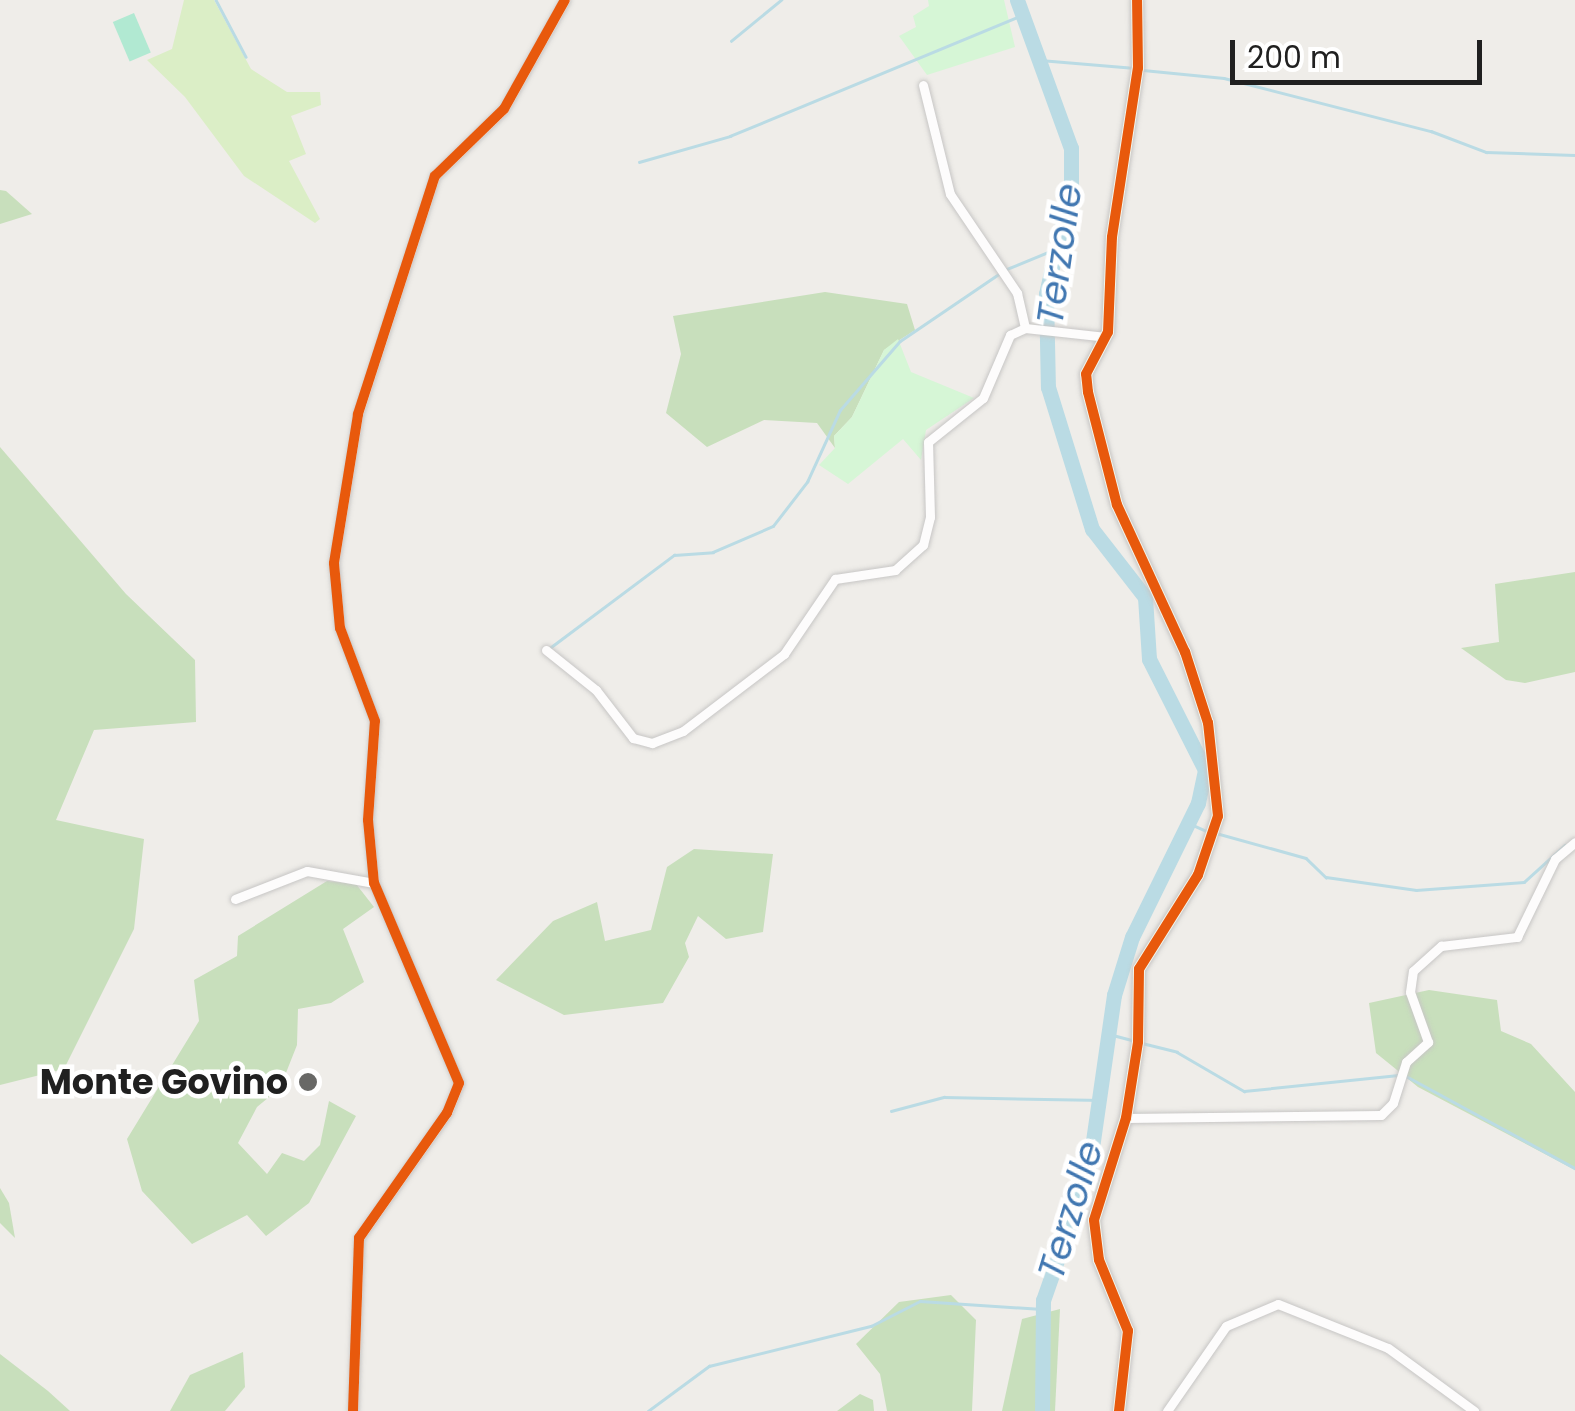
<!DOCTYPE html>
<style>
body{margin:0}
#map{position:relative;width:1575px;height:1411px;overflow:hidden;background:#efede9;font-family:Poppins,sans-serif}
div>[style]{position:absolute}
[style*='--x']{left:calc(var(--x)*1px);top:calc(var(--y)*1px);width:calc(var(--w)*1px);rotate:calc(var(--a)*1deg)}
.grass>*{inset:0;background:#dbeec6}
.forest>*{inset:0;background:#c8dfbc}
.park>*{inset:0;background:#d6f6d6}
.pitch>*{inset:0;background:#b1e9d2;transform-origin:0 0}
.stream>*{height:2.5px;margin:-1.25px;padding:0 1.25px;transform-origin:1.25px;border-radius:1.25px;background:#badbe4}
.river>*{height:15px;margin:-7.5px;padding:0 7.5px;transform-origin:7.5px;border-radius:7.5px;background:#badbe4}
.roads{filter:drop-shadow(0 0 2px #c7c6c5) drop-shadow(0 0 2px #c7c6c5)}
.street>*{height:9px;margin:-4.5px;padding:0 4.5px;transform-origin:4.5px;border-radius:4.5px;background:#fdfcfc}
.secondary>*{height:12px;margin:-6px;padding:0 6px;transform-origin:6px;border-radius:6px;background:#f4f5eb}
.cycleway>*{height:10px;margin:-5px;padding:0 5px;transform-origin:5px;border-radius:5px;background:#e8590c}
.dots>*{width:28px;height:28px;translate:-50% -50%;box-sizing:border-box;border:5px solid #fff;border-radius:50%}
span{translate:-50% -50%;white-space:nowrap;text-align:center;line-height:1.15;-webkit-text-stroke:9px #fff;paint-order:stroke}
.poi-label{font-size:35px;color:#202020;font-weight:700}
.right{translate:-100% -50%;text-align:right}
.water-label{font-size:38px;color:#4177b1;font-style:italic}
.scale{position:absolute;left:1230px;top:40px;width:252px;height:45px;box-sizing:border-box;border:5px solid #202020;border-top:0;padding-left:12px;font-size:30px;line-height:35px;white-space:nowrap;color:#202020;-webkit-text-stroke:8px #fff;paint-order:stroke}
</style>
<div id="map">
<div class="grass">
<i style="clip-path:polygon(184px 0,214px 0,251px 69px,287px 92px,320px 92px,321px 105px,291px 116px,306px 154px,289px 161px,320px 219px,315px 223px,244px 176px,185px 97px,147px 60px,172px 49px)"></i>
</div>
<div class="forest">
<i style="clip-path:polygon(0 190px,6px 191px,32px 214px,0 224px)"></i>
<i style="clip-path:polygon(825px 292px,907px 304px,915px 330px,884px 350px,852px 417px,834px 436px,835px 448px,817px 423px,764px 420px,707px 447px,666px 413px,681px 354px,673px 316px)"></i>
<i style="clip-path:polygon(0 447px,126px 594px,195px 660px,196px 722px,94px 730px,56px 820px,144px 839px,134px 929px,64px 1069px,0 1085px)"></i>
<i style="clip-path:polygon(1575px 572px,1575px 672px,1525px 683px,1506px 680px,1461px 648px,1499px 642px,1495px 584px)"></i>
<i style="clip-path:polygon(694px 849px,773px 854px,763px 932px,726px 939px,698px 916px,685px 943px,689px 957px,663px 1003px,564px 1015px,496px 980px,553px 921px,597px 902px,605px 941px,651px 930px,667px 867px)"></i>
<i style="clip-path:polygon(327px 881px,356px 884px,374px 907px,343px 929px,364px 982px,331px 1003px,298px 1009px,297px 1045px,280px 1088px,257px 1107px,238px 1143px,267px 1174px,282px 1153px,304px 1161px,320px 1145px,329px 1101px,356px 1116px,309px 1203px,266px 1236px,247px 1215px,192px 1244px,142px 1191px,127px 1139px,199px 1021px,194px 980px,237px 956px,238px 936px)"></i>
<i style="clip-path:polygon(1429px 990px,1497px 1000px,1501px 1031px,1531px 1044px,1575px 1092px,1575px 1170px,1418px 1087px,1376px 1053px,1369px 1003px)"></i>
<i style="clip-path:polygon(0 1188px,9px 1203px,15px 1238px,0 1223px)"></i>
<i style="clip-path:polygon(951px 1295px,976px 1320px,972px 1411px,887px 1411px,880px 1374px,856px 1344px,899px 1302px)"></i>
<i style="clip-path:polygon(1060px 1309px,1055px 1411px,1002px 1411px,1022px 1319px)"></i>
<i style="clip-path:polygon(243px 1352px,245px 1387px,225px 1411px,170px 1411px,190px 1375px)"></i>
<i style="clip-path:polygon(0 1354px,48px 1391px,70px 1411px,0 1411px)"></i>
<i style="clip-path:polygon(860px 1394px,873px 1400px,874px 1411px,837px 1411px)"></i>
</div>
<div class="park">
<i style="clip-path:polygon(928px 0,1004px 0,1015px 47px,927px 75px,899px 36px,916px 27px,913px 16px,929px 6px)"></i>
<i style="clip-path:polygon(898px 339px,911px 372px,974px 398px,926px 430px,921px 460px,903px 439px,848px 484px,819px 465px,835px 448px,834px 436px,852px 417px,884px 350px)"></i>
</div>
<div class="pitch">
<i style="left:134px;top:13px;width:43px;height:23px;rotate:67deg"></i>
</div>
<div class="stream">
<i style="--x:216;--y:0;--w:64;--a:62.2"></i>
<i style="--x:731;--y:41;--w:65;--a:-39.4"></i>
<i style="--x:1040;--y:60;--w:95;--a:4.8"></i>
<i style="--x:1143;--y:70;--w:81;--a:5.6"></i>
<i style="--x:1224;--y:78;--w:214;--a:14.4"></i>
<i style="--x:1431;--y:131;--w:59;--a:20.9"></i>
<i style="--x:1486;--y:152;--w:89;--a:1.9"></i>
<i style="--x:639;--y:162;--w:95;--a:-15.9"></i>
<i style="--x:730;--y:136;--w:316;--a:-22.5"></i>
<i style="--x:1007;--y:269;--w:50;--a:-22.4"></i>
<i style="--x:551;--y:647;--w:154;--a:-36.8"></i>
<i style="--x:674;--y:555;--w:39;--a:-4"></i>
<i style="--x:713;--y:552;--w:65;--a:-23.4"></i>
<i style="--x:773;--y:526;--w:56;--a:-52.3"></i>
<i style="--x:807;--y:482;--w:79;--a:-65.4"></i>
<i style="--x:840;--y:410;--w:91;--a:-49"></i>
<i style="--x:900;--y:341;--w:121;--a:-34.2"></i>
<i style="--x:1186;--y:822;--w:24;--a:24"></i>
<i style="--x:1216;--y:833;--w:93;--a:15.5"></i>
<i style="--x:1306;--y:858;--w:28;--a:44"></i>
<i style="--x:1326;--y:877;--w:91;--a:8.2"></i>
<i style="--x:1416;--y:890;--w:108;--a:-4.2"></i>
<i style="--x:1524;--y:882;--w:55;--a:-42.1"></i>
<i style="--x:1109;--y:1034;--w:23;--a:15"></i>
<i style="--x:1142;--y:1043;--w:36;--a:14"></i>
<i style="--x:1177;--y:1052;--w:78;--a:30.2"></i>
<i style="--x:1244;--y:1091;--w:155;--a:-5.9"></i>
<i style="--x:1406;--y:1076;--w:192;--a:28.6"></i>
<i style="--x:891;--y:1111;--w:55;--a:-14.8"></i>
<i style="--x:944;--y:1097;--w:158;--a:1.1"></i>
<i style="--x:648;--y:1411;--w:76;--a:-36.4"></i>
<i style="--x:709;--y:1366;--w:167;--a:-13.9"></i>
<i style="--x:871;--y:1326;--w:55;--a:-27"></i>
<i style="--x:920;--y:1301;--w:122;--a:3.8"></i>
</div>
<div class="river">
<i style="--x:1017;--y:0;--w:158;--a:70"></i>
<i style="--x:1071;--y:148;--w:36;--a:90"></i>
<i style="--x:1071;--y:184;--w:113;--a:102.8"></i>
<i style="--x:1046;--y:294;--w:93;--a:88.8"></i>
<i style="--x:1048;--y:387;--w:149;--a:72.8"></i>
<i style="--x:1092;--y:529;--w:86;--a:52.1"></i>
<i style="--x:1145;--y:597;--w:62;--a:86.3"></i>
<i style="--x:1149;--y:659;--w:124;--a:63.2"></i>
<i style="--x:1205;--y:770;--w:34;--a:102"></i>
<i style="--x:1198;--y:803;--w:149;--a:116.2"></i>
<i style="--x:1132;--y:937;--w:61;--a:107.2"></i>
<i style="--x:1114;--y:995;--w:176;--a:98.2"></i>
<i style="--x:1089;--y:1169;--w:139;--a:109.3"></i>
<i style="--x:1043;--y:1300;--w:111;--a:90.5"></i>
</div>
<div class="roads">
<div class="street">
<i style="--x:923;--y:85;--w:112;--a:76.1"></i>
<i style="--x:950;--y:194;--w:120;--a:55.9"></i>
<i style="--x:1017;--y:293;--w:36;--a:77"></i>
<i style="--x:546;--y:650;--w:64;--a:38.7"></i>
<i style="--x:596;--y:690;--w:61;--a:52.4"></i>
<i style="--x:633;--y:738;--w:20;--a:15"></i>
<i style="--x:652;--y:743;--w:33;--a:-21"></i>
<i style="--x:683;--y:731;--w:127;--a:-37.3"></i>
<i style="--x:784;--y:654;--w:91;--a:-55.8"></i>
<i style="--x:835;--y:579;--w:61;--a:-8.5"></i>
<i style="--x:895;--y:570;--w:38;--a:-42"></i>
<i style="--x:923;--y:545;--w:29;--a:-76"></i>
<i style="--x:930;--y:517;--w:75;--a:-91.5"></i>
<i style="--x:928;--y:442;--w:70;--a:-38.7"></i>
<i style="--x:983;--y:398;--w:69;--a:-66.8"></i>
<i style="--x:1010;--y:335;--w:17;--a:-25"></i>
<i style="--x:1025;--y:328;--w:81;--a:6.3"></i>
<i style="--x:235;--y:899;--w:77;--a:-21.3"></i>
<i style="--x:307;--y:871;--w:68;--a:10.2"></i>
<i style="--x:1126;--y:1118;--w:255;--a:-0.7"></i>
<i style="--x:1381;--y:1115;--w:17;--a:-45"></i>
<i style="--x:1393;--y:1103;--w:43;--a:-72.4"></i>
<i style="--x:1406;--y:1062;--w:30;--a:-42"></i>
<i style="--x:1428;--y:1042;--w:53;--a:-109.8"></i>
<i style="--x:1410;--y:992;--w:21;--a:-82"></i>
<i style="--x:1413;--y:971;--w:38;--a:-42"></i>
<i style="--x:1441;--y:946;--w:77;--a:-6.8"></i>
<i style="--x:1517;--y:937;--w:87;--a:-64"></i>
<i style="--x:1555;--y:859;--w:26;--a:-40"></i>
<i style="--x:353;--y:1411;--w:173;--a:-88"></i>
<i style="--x:359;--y:1238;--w:153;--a:-54.9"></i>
<i style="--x:447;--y:1113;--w:32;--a:-68"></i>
<i style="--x:459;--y:1083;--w:217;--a:-113"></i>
<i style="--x:374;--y:883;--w:63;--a:-95.4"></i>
<i style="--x:368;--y:820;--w:99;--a:-86"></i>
<i style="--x:375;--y:721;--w:99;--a:-110.6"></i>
<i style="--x:340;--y:628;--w:65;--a:-95.3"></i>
<i style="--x:334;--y:563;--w:151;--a:-80.8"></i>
<i style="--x:358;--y:414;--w:250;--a:-72.1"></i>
<i style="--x:435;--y:176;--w:96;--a:-44.2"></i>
<i style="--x:504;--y:109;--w:125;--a:-60.8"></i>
<i style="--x:1167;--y:1411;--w:103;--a:-55.2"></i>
<i style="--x:1226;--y:1326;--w:56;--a:-22.9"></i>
<i style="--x:1278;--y:1304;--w:118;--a:21.8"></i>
<i style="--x:1388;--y:1348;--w:107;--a:36.2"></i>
</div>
<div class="secondary">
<i style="--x:1119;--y:1411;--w:81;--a:-83.6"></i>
<i style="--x:1128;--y:1331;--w:77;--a:-112.2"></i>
<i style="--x:1099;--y:1260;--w:40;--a:-97.1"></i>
<i style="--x:1094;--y:1220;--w:107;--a:-72.6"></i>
<i style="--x:1126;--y:1118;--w:77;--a:-81"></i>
<i style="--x:1138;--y:1042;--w:73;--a:-89.2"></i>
<i style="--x:1139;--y:969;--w:111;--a:-57.9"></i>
<i style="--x:1198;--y:875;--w:62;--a:-71.3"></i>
<i style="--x:1218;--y:816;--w:94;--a:-96.1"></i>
<i style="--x:1208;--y:723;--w:75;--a:-107.9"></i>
<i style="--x:1185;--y:652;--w:162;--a:-114.8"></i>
<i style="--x:1117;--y:505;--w:117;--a:-104.4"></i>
<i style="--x:1088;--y:392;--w:18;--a:-96"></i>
<i style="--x:1086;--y:374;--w:47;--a:-62.4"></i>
<i style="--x:1108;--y:332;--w:95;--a:-87.6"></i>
<i style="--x:1112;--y:237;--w:171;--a:-81.3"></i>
<i style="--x:1138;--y:68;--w:68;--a:-90.8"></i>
</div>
</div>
<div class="cycleway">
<i style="--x:353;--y:1411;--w:173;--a:-88"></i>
<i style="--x:359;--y:1238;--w:153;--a:-54.9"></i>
<i style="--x:447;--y:1113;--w:32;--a:-68"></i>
<i style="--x:459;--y:1083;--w:217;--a:-113"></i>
<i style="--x:374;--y:883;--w:63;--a:-95.4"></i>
<i style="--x:368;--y:820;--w:99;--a:-86"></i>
<i style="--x:375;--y:721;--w:99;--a:-110.6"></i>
<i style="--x:340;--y:628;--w:65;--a:-95.3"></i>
<i style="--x:334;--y:563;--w:151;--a:-80.8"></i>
<i style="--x:358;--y:414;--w:250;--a:-72.1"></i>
<i style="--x:435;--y:176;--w:96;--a:-44.2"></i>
<i style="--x:504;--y:109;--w:125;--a:-60.8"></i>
<i style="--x:1119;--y:1411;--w:81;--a:-83.6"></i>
<i style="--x:1128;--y:1331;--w:77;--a:-112.2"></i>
<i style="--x:1099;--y:1260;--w:40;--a:-97.1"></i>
<i style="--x:1094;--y:1220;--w:107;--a:-72.6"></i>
<i style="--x:1126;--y:1118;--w:77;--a:-81"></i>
<i style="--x:1138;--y:1042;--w:73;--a:-89.2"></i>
<i style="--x:1139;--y:969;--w:111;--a:-57.9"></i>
<i style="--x:1198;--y:875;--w:62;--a:-71.3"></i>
<i style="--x:1218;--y:816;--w:94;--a:-96.1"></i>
<i style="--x:1208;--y:723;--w:75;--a:-107.9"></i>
<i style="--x:1185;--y:652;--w:162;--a:-114.8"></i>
<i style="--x:1117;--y:505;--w:117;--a:-104.4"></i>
<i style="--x:1088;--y:392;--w:18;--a:-96"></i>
<i style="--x:1086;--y:374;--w:47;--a:-62.4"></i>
<i style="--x:1108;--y:332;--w:95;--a:-87.6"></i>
<i style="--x:1112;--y:237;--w:171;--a:-81.3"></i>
<i style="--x:1138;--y:68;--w:68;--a:-90.8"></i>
</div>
<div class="dots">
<i style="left:308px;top:1082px;background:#686866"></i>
</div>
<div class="poi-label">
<span class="right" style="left:288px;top:1082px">Monte Govino</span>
</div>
<div class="water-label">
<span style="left:1059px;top:254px;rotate:-82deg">Terzolle</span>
<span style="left:1070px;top:1210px;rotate:-73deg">Terzolle</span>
</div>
<div class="scale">200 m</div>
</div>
